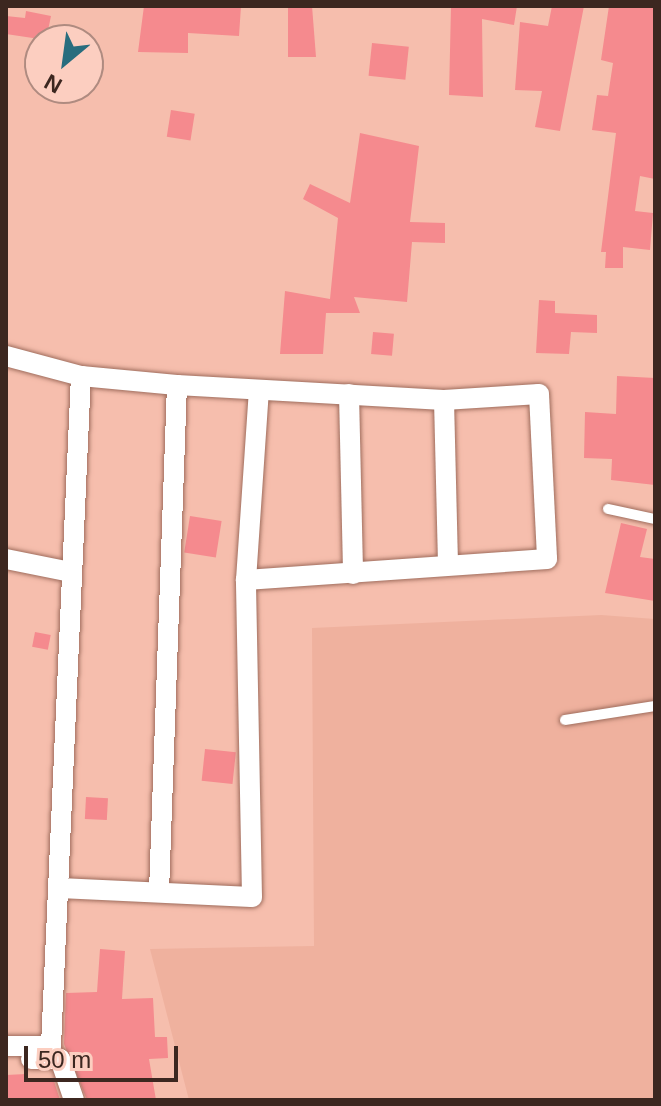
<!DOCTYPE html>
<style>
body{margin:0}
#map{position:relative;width:661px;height:1106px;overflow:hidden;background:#f6bead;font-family:Arial,sans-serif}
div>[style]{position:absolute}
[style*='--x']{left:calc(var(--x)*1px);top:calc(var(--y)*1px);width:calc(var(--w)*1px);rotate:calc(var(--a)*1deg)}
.built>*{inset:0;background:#efb19e}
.building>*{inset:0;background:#f58a8e;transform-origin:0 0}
.roads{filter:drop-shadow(0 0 2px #9f6d5d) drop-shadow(0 0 2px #9f6d5d)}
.lane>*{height:10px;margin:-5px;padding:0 5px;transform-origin:5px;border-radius:5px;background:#fff}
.street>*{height:20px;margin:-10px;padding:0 10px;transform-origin:10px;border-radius:10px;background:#fff}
span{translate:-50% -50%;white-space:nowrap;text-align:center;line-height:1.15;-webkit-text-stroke:8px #fccec0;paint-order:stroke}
.frame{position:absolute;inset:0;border:8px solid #3c2720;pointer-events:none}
.north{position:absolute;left:24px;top:24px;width:80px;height:80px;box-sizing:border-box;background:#fccec0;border:2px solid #af8b80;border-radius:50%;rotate:209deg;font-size:22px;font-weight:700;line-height:32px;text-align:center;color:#3c2720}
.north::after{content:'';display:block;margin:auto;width:28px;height:36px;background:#296d7e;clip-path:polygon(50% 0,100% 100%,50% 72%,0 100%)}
.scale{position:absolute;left:24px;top:1046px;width:154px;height:36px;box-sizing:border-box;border:4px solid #3c2720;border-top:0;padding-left:10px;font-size:24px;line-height:28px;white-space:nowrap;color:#3c2720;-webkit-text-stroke:6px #fccec0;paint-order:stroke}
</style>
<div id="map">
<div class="built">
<i style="clip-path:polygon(601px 615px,655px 619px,655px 1100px,189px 1100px,150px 949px,314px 946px,312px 628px)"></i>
</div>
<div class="building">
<i style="clip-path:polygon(144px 6px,241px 6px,239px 36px,188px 33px,188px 53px,138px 52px)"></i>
<i style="clip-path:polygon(288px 6px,312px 6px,316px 57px,288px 57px)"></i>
<i style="clip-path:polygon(451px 6px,517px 6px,514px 25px,482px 19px,483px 97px,449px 95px)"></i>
<i style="clip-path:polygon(552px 6px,584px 6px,560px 131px,535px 127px,542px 91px,515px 90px,520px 22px,548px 26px)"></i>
<i style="clip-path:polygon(609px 6px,655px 6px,655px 179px,640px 176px,635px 211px,653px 213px,650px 250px,623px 247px,623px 268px,605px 268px,606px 252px,601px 252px,616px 133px,592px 130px,597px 95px,608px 96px,613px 63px,601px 60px)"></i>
<i style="clip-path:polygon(26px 11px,51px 16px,46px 40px,6px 34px,6px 16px,25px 18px)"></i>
<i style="left:372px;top:43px;width:37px;height:33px;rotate:6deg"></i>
<i style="left:171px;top:110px;width:24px;height:27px;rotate:9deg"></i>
<i style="clip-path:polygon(360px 133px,419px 146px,410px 222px,445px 223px,445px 243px,412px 242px,407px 302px,354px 297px,360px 313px,326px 313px,323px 354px,280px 354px,285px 291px,330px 299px,338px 218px,303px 199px,310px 184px,350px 203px)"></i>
<i style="clip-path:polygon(539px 300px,555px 301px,555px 313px,597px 315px,597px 333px,571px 332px,569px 354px,536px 353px)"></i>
<i style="left:373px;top:332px;width:21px;height:22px;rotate:5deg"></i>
<i style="clip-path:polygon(617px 376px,655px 378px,655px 485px,611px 480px,612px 459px,584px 458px,585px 412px,616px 414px)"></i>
<i style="left:190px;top:516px;width:32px;height:37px;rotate:9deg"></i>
<i style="clip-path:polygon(621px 523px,647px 529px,640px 557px,655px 559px,655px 601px,605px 593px)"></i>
<i style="left:35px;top:632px;width:16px;height:15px;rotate:11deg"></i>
<i style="left:205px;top:749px;width:31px;height:32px;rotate:6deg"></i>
<i style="left:86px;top:797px;width:22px;height:22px;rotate:3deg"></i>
<i style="clip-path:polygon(100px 949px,125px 951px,122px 999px,153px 998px,155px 1037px,167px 1037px,168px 1058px,149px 1059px,156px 1100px,87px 1100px,64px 1044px,66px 993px,97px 992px)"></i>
<i style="clip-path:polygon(26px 1074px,26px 1080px,53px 1078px,60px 1100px,6px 1100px,6px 1075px)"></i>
</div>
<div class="roads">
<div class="lane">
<i style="--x:608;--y:509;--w:48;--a:12"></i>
<i style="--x:565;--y:720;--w:91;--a:-8.8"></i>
</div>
<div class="street">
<i style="--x:6;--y:356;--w:78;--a:14.9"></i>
<i style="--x:81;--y:376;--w:96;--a:5.4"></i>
<i style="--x:177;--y:385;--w:267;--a:3.2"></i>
<i style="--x:444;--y:400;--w:95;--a:-3.6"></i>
<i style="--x:539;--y:394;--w:165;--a:87.2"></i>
<i style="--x:547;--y:559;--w:302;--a:176"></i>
<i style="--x:349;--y:394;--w:180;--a:88.7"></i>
<i style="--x:444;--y:400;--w:163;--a:88.6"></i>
<i style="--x:6;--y:559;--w:66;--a:11.3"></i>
<i style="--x:59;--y:888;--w:193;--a:2.7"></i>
<i style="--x:252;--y:897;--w:317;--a:-91.1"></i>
<i style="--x:246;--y:580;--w:189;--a:-86.1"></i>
<i style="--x:159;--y:892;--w:507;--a:-87.97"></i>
<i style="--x:6;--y:1046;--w:45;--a:0"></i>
<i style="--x:51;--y:1046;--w:671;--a:-87.44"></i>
<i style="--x:31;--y:1059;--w:29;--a:0"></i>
<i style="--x:60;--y:1059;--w:43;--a:71.1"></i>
</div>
</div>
<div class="frame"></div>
<div class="north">N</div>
<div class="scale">50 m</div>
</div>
